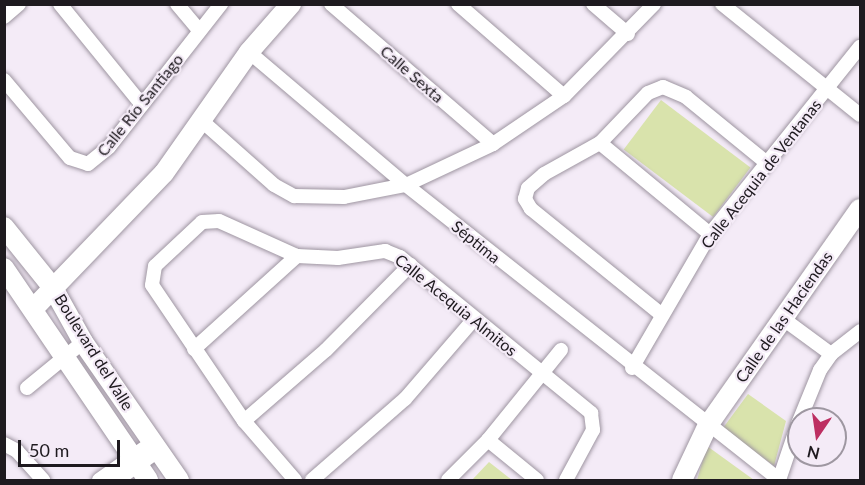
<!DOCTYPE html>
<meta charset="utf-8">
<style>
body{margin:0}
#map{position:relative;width:865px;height:485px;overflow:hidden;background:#f4ebf7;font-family:Lato,sans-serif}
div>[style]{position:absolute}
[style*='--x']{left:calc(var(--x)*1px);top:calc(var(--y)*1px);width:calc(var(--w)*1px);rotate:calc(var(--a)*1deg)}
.green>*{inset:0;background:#d9e3ac;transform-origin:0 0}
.roads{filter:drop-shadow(0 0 2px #9e95a1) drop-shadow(0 0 2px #9e95a1)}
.street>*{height:14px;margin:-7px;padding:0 7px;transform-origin:7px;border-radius:7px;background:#fff}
.secondary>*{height:20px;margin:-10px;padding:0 10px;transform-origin:10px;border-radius:10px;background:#fff}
span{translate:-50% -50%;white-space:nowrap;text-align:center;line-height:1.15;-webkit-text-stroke:4.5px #f4ebf7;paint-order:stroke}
.street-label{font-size:16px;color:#1e1a1f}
.frame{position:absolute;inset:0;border:6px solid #1e1a1f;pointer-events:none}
.north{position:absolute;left:787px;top:407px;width:60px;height:60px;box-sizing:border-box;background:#f4ebf7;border:2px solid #9e97a1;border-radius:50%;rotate:193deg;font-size:16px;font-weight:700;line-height:24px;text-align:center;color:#1e1a1f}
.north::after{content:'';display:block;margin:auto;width:21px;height:27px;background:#bd2f62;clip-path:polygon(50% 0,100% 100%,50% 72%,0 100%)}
.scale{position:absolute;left:18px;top:440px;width:102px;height:27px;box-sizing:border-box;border:3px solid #1e1a1f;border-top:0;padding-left:8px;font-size:18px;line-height:21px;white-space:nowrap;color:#1e1a1f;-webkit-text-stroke:4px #f4ebf7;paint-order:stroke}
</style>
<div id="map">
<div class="green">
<i style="left:661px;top:100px;width:112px;height:62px;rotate:37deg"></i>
<i style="clip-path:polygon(748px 394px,786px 421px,774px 466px,723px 428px)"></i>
<i style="clip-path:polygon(707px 446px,754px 480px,697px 480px)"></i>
<i style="clip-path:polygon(489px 462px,512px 480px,472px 480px)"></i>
</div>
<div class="roads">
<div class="street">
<i style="--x:60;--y:4;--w:130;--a:50.9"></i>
<i style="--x:177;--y:4;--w:35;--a:50"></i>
<i style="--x:331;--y:4;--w:214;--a:40.8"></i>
<i style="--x:458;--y:4;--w:140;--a:41"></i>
<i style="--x:593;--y:4;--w:46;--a:40.6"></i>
<i style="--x:722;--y:4;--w:177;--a:38.8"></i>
<i style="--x:4;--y:17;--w:20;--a:-41"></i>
<i style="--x:249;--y:52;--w:206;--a:40.3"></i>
<i style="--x:406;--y:185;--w:476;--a:38.3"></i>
<i style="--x:4;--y:80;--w:102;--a:49.8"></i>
<i style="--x:70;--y:158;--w:19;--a:18"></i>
<i style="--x:88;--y:164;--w:27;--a:-39"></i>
<i style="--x:109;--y:147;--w:182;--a:-51.9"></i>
<i style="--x:202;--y:121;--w:96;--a:41.6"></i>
<i style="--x:274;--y:185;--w:23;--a:29"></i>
<i style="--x:294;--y:196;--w:50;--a:1.1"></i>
<i style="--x:344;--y:197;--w:63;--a:-11"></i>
<i style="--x:406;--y:185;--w:96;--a:-25.2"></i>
<i style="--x:493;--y:144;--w:86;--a:-34.1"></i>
<i style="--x:564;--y:96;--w:129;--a:-45.6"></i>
<i style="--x:600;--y:143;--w:143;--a:39.6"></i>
<i style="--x:662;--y:315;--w:169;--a:-141"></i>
<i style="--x:531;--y:209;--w:12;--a:-121"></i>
<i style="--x:525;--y:199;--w:11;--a:-75"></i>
<i style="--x:528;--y:188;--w:21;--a:-41"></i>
<i style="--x:544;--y:174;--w:64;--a:-29"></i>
<i style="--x:600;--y:143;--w:69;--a:-46.2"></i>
<i style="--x:648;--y:93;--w:16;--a:-22"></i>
<i style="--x:663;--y:87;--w:25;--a:23"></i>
<i style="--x:686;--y:97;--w:104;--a:39.2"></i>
<i style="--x:782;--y:318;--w:61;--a:36.3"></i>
<i style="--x:194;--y:349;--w:139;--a:-42.1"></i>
<i style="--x:632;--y:368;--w:155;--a:-59.8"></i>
<i style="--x:710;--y:234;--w:240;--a:-51.3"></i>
<i style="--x:27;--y:388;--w:72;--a:-39.4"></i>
<i style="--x:800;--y:419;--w:53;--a:-67.8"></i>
<i style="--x:820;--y:370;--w:19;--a:-55"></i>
<i style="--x:831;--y:354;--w:37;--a:-38"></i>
<i style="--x:244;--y:421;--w:108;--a:-40.9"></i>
<i style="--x:326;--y:350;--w:120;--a:-45.3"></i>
<i style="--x:488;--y:440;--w:63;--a:39.2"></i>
<i style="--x:4;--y:444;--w:15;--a:28"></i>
<i style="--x:17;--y:451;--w:39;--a:48"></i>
<i style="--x:99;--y:480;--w:66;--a:-35.1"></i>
<i style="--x:117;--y:480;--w:50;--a:-35.3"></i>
<i style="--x:295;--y:480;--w:78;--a:-130.8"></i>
<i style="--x:244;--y:421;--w:164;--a:-124.1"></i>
<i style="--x:152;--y:285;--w:19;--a:-81"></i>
<i style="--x:155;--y:266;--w:64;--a:-43.1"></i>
<i style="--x:202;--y:222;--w:17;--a:-3"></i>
<i style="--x:219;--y:221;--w:85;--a:24.2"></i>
<i style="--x:297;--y:256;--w:41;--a:2.8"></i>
<i style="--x:338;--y:258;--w:48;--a:-8.5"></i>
<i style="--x:385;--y:251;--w:16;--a:22"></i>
<i style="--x:400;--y:257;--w:247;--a:39.2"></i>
<i style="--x:591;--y:413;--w:17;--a:83"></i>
<i style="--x:593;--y:430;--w:57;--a:118.4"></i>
<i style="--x:312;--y:480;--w:123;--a:-41.1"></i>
<i style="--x:405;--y:399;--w:106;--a:-49.2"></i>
<i style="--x:448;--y:480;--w:57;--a:-45"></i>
<i style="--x:488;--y:440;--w:116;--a:-51"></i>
<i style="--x:779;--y:480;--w:62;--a:-71.3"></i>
</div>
<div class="secondary">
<i style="--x:4;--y:227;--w:78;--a:51.2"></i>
<i style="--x:53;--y:288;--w:62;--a:60.9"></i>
<i style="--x:83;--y:342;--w:168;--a:55.2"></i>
<i style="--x:4;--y:268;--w:256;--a:55.8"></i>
<i style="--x:34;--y:308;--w:187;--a:-46.1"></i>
<i style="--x:164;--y:173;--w:148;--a:-54.9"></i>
<i style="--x:249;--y:52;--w:64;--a:-48.8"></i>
<i style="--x:682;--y:480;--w:61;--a:-64.7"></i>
<i style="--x:708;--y:425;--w:264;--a:-54.9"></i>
</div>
</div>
<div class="street-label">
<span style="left:412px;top:74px;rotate:41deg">Calle Sexta</span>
<span style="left:140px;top:105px;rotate:-51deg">Calle Río Santiago</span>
<span style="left:761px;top:174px;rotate:-52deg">Calle Acequia de Ventanas</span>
<span style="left:476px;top:242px;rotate:39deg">Séptima</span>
<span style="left:456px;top:305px;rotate:39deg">Calle Acequia Almitos</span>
<span style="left:784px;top:317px;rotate:-55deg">Calle de las Haciendas</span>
<span style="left:94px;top:352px;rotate:58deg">Boulevard del Valle</span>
</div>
<div class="frame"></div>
<div class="north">N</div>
<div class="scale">50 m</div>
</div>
